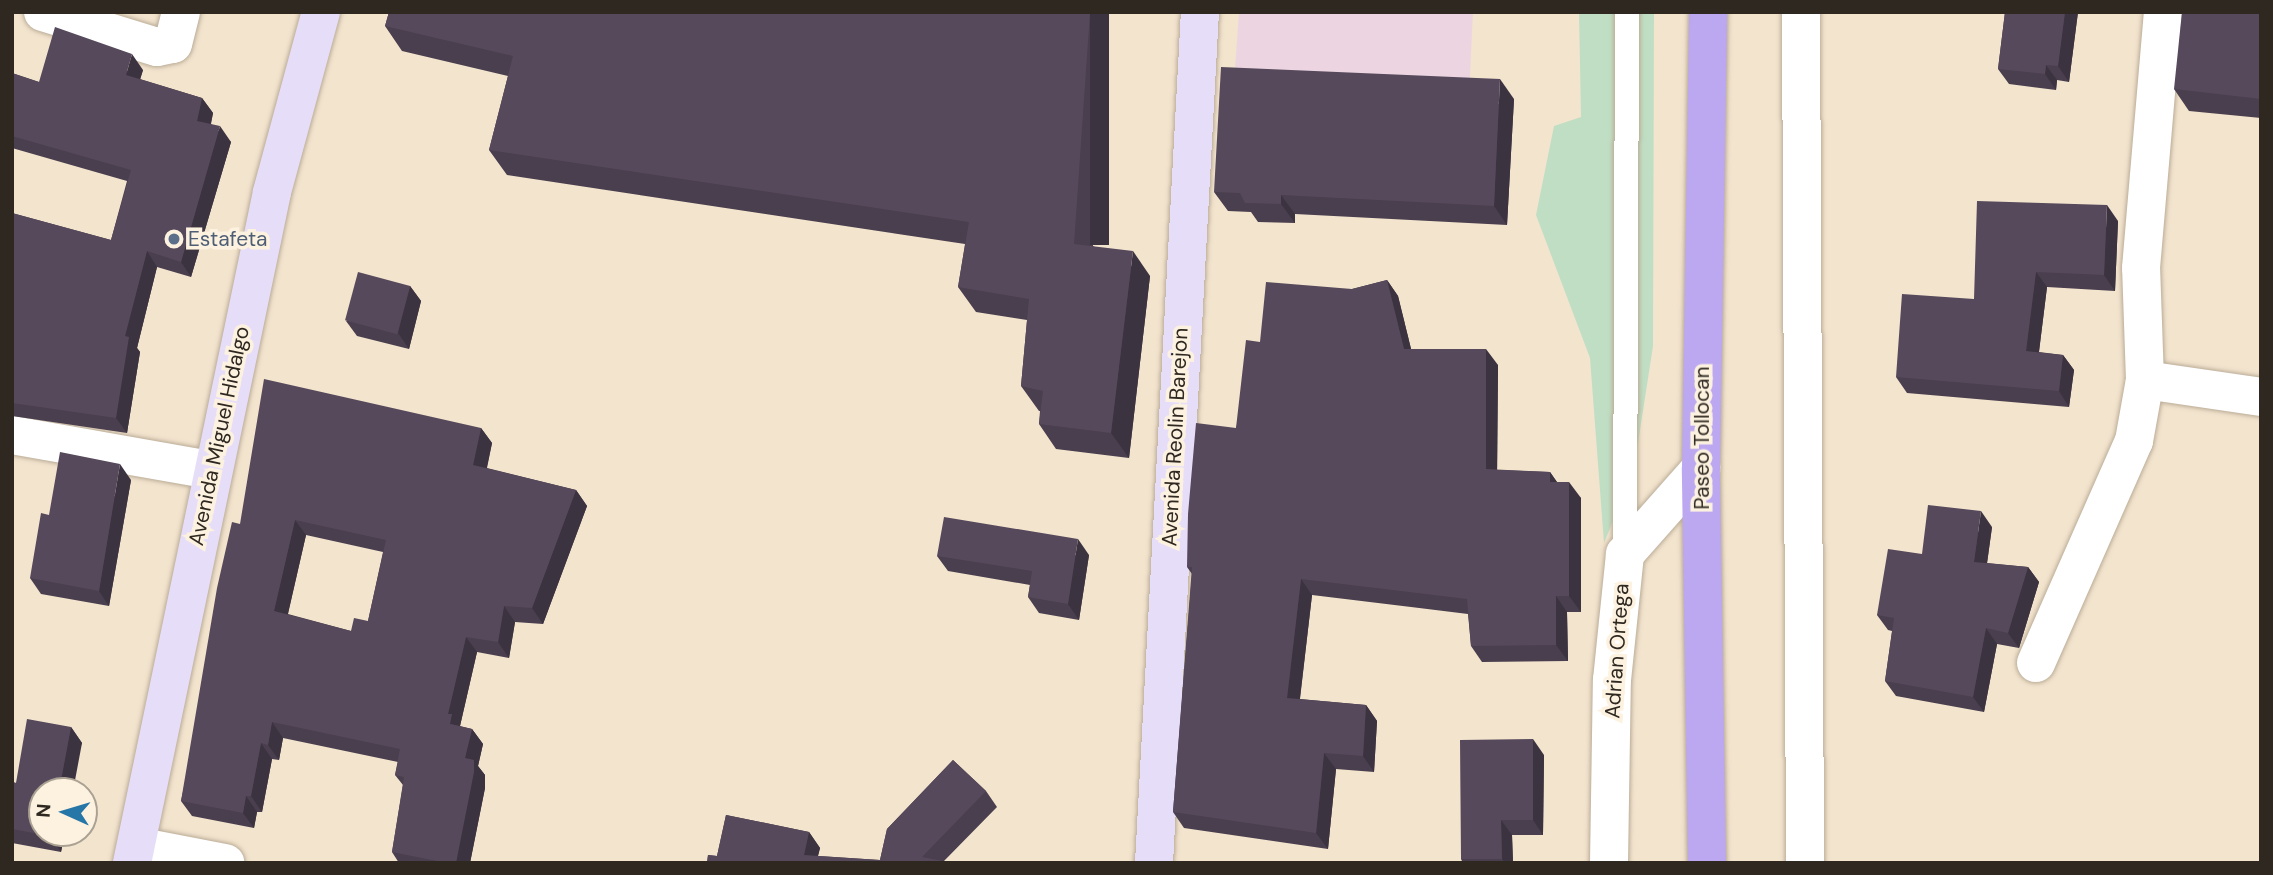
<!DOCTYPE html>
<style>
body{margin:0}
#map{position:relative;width:2273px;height:875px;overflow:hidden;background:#f3e4ce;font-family:"DM Sans",sans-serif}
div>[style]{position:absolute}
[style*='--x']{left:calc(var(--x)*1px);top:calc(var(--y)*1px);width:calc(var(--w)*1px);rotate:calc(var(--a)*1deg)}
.commercial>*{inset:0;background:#ecd5e1}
.green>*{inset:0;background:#c0dec3}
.roads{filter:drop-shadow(0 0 2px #baac97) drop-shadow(0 0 2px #baac97)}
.service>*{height:24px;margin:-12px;padding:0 12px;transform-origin:12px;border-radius:12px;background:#fff}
.minor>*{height:38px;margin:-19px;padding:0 19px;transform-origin:19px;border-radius:19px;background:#fff}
.secondary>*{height:38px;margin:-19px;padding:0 19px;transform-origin:19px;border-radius:19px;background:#e6def9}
.trunk>*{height:38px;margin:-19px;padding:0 19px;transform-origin:19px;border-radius:19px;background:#bba8f0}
.wall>*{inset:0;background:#4a3f4e}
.shaded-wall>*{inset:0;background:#3c3340;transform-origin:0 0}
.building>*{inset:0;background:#56495b;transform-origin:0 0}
.dots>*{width:19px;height:19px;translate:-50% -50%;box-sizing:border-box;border:4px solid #fdf2e0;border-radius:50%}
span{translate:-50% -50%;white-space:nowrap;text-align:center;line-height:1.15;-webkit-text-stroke:7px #fdf2e0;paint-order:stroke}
.service-label{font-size:21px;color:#4e5e75}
.left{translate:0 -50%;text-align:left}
.street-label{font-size:21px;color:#2e2820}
.frame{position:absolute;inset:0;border:14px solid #2e2820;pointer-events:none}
.north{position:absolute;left:28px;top:777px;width:70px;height:70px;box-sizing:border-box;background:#fdf2e0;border:2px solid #aaa193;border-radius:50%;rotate:274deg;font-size:19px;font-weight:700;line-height:28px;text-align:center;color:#2e2820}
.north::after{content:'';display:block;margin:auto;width:24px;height:32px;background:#2776a8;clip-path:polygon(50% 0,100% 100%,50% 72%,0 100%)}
</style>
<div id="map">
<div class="commercial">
<i style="clip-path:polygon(1239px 12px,1473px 12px,1469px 97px,1234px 82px)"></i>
</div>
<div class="green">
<i style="clip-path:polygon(1579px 12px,1654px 12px,1653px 346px,1634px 469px,1604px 543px,1590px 358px,1536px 215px,1554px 126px,1581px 117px)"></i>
</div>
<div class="roads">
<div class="service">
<i style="--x:1625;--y:554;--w:542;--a:-89.79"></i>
</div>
<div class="minor">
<i style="--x:43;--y:12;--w:119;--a:17.1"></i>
<i style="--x:157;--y:47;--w:16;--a:-11"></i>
<i style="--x:173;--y:44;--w:33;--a:-76"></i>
<i style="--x:1801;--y:12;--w:851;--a:89.73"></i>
<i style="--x:2145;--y:380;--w:117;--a:8.3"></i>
<i style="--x:12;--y:435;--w:202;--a:10"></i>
<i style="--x:2036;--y:663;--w:243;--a:-66.2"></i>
<i style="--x:2134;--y:441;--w:62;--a:-79.8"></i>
<i style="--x:2145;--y:380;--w:112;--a:-92"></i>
<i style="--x:2141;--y:268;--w:257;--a:-85.1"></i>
<i style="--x:136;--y:846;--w:91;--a:10.8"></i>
<i style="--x:1609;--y:863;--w:183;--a:-89.1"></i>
<i style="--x:1612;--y:680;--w:127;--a:-84.1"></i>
<i style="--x:1625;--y:554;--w:115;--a:-48.5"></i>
</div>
<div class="secondary">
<i style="--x:132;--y:863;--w:685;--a:-78.21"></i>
<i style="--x:272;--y:192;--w:187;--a:-74.8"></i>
<i style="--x:1154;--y:863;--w:852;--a:-86.91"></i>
</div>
<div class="trunk">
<i style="--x:1707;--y:863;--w:395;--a:-90.9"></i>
<i style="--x:1701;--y:468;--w:456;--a:-89.1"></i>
</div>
</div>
<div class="wall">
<i style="clip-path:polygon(389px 12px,1109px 12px,1093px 246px,1150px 276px,1129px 458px,1056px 449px,1039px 424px,1040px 411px,1039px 411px,1021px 386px,1027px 320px,976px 312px,958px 287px,965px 244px,507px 175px,489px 150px,508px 76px,402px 51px,385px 26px)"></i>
<i style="clip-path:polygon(2005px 12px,2078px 12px,2069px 82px,2057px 80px,2056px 90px,2009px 84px,1998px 69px)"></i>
<i style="clip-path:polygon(2261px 12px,2261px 118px,2189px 111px,2174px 89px)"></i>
<i style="clip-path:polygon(143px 70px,140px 79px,202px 98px,213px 113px,211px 124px,231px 142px,191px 277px,157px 267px,137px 348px,140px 352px,127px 433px,12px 416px,12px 213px,111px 240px,127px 181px,12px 148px,12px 73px,39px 82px)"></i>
<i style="clip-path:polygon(1514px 99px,1507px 225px,1295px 214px,1295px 223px,1258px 222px,1251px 212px,1228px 211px,1214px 192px)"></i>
<i style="clip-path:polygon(2118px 221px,2115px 291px,2047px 287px,2039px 352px,2063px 355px,2074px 370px,2069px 407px,1907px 393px,1896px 377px,1974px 299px)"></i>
<i style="clip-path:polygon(1387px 280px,1398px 296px,1411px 349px,1498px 365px,1497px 470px,1550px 472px,1557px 482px,1581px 498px,1581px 612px,1567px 612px,1568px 661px,1482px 662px,1471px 646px,1468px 614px,1312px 595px,1300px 699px,1366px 705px,1377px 721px,1374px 772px,1336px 769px,1328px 849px,1184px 828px,1173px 812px,1192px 574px,1187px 567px,1236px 428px,1260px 342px,1352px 289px)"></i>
<i style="clip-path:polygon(410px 286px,421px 301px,409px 349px,357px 336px,346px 321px)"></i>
<i style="clip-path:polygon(evenodd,481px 428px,492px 443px,487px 468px,576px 490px,587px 506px,543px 624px,515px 622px,509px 658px,477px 652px,460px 726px,472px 729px,483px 744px,478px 766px,485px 775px,485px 788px,470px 863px,399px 863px,392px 852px,403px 785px,395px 775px,398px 762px,283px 738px,279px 760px,272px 759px,262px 812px,257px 812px,254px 828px,192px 816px,181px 801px,240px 524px,481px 428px,306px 535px,383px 552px,368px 621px,351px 631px,288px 614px,306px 535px)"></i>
<i style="clip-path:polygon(131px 480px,109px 606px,41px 594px,30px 578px)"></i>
<i style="clip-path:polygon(1992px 527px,1987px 563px,2028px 567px,2039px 582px,2019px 648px,1997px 644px,1984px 712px,1896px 696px,1885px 681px,1892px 631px,1888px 630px,1877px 615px,1922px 554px)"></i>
<i style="clip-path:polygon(1089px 555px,1079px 620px,1039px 613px,1028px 597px,1030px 585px,948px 571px,937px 556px)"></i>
<i style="clip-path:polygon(71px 727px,82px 743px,42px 833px,65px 833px,61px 852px,12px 843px,12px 782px,16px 783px)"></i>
<i style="clip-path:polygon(1544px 755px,1543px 835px,1512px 835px,1513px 863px,1463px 863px,1461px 859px)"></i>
<i style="clip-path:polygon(953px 760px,986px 791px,997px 807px,944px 861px,953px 863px,707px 863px,708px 855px,717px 856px,726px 815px,809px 832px,820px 848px,818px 856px,880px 860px,887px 829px)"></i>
</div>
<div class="shaded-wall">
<i style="left:1090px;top:12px;width:19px;height:233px"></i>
<i style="clip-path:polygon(2065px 12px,2078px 12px,2069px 82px,2058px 66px)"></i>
<i style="clip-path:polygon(132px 54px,143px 70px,137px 90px,126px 75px)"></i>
<i style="clip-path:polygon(2046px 65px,2057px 80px,2056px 90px,2045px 74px)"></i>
<i style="clip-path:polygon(1500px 79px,1514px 99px,1507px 225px,1494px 206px)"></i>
<i style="clip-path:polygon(202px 98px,213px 113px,208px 136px,197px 121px)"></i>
<i style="clip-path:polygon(220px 126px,231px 142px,191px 277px,181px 262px)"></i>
<i style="clip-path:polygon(1281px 195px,1295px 214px,1295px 223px,1281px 204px)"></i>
<i style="clip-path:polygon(2107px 205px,2118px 221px,2115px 291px,2104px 275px)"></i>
<i style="clip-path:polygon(147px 251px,157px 267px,137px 348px,140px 352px,127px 433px,116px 418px,125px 336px)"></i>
<i style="clip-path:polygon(1133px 251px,1150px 276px,1129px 458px,1111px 433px)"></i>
<i style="clip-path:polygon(2036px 272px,2047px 287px,2037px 367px,2026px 351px)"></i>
<i style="clip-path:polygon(1387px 280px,1398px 296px,1415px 365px,1404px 349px)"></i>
<i style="clip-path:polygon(410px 286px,421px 301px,409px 349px,398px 333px)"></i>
<i style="clip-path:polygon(1486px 349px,1498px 365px,1497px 486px,1486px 469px)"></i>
<i style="clip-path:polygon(2063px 355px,2074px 370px,2069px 407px,2059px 391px)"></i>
<i style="clip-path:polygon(481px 428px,492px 443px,484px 480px,473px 465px)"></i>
<i style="clip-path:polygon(120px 464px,131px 480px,109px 606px,99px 591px)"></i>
<i style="clip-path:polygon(1550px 472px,1561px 488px,1550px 482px)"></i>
<i style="clip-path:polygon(1569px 482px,1581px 498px,1581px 612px,1569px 596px)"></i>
<i style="clip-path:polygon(576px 490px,587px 506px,543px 624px,532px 608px)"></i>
<i style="clip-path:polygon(1981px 511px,1992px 527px,1985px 578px,1974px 562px)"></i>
<i style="clip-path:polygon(295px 520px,306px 535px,285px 626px,274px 611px)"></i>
<i style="clip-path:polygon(1078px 539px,1089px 555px,1079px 620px,1068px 604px)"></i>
<i style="clip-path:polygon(2028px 567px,2039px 582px,2019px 648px,2008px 633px)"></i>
<i style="clip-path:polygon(1301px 579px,1312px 595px,1298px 714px,1287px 698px)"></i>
<i style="clip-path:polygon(1556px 596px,1567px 612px,1568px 661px,1556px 645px)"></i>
<i style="clip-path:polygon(504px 606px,515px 622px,509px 658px,498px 642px)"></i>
<i style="clip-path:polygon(1986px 628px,1997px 644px,1984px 712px,1973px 697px)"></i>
<i style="clip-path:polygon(466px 637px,477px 652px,460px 726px,450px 724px,448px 714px)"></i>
<i style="clip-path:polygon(1366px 705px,1377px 721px,1374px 772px,1363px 756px)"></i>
<i style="clip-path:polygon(272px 722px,283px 738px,279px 760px,268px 745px)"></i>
<i style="clip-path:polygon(71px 727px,82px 743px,73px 791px,59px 791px)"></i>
<i style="clip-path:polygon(472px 729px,483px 744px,478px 766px,485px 775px,485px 788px,470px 863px,456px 863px,465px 758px)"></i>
<i style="clip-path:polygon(1533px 739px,1544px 755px,1543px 835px,1533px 820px)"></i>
<i style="clip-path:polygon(261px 743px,272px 759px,262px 812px,251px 796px)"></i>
<i style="clip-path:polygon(1324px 753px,1336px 769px,1328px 849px,1316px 833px)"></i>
<i style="clip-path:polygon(246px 796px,257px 812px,254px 828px,243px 813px)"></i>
<i style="clip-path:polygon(1501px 820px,1512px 835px,1513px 863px,1505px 863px,1502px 859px)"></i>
<i style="clip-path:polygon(809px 832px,820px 848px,816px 863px,804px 855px)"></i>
<i style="clip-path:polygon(51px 833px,65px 833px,61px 852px,50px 836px)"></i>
</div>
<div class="building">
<i style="clip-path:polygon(389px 12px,1090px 12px,1074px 244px,1133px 251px,1111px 433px,1039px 424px,1043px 391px,1021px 386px,1029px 299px,958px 287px,969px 222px,489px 150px,513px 56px,385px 26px)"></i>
<i style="clip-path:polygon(2005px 12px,2065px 12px,2058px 66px,2046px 65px,2045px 74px,1998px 69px)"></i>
<i style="clip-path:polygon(2182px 12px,2261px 12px,2261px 99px,2174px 89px)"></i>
<i style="clip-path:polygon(55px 27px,132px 54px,126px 75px,202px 98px,197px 121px,220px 126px,181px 262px,147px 251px,125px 336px,129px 337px,116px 418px,12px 403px,12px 213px,111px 240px,131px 170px,12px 136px,12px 73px,39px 82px)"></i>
<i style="clip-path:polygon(1221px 67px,1500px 79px,1494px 206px,1281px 195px,1281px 204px,1245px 203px,1240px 193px,1214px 192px)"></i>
<i style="clip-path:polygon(1977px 201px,2107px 205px,2104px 275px,2036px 272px,2026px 351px,2063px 355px,2059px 391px,1896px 377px,1902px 294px,1974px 299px)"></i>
<i style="left:358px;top:272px;width:54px;height:50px;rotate:15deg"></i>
<i style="clip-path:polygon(1387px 280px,1404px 349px,1486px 349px,1486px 469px,1550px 472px,1550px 482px,1569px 482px,1569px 596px,1556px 596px,1556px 645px,1471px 646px,1467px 599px,1301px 579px,1287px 698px,1366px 705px,1363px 756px,1324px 753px,1316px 833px,1173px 812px,1192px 567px,1187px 567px,1188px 514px,1196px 423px,1236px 428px,1246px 340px,1260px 342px,1266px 282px,1352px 289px)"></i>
<i style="clip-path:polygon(evenodd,264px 379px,481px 428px,473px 465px,576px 490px,532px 608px,504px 606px,498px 642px,466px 637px,448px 714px,452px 714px,450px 724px,472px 729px,465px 758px,474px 760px,474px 772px,456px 863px,447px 863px,392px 852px,404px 777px,395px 775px,400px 749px,272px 722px,268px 745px,261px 743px,251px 796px,246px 796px,243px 813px,181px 801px,217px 588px,232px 522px,240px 524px,264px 379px,295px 520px,386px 540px,368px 621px,354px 618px,351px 631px,274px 611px,295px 520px)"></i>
<i style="clip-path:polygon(60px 452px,120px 464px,99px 591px,30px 578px,41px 513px,49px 515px)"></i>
<i style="clip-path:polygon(1928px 505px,1981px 511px,1974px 562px,2028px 567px,2008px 633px,1986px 628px,1973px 697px,1885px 681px,1894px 618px,1877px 615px,1888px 549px,1922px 554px)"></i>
<i style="clip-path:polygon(944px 517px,1078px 539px,1068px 604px,1028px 597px,1032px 571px,937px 556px)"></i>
<i style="clip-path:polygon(27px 719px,71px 727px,59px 791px,42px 791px,42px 833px,51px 833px,50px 836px,12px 829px,12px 782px,16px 783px)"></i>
<i style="clip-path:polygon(1533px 739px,1533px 820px,1501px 820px,1502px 859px,1461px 859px,1460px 740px)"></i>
<i style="clip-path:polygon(953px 760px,986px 791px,922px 857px,953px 863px,707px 863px,708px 855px,717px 856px,726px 815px,809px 832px,804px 855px,880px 860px,887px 829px)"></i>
</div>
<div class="dots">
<i style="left:174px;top:239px;background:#5c6f8a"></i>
</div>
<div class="service-label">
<span class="left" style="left:188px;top:239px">Estafeta</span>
</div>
<div class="street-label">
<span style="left:219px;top:436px;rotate:-78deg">Avenida Miguel Hidalgo</span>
<span style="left:1175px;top:437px;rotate:-87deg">Avenida Reolin Barejon</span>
<span style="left:1702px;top:438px;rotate:-90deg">Paseo Tollocan</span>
<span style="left:1617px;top:651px;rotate:-86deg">Adrian Ortega</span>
</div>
<div class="frame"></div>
<div class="north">N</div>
</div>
